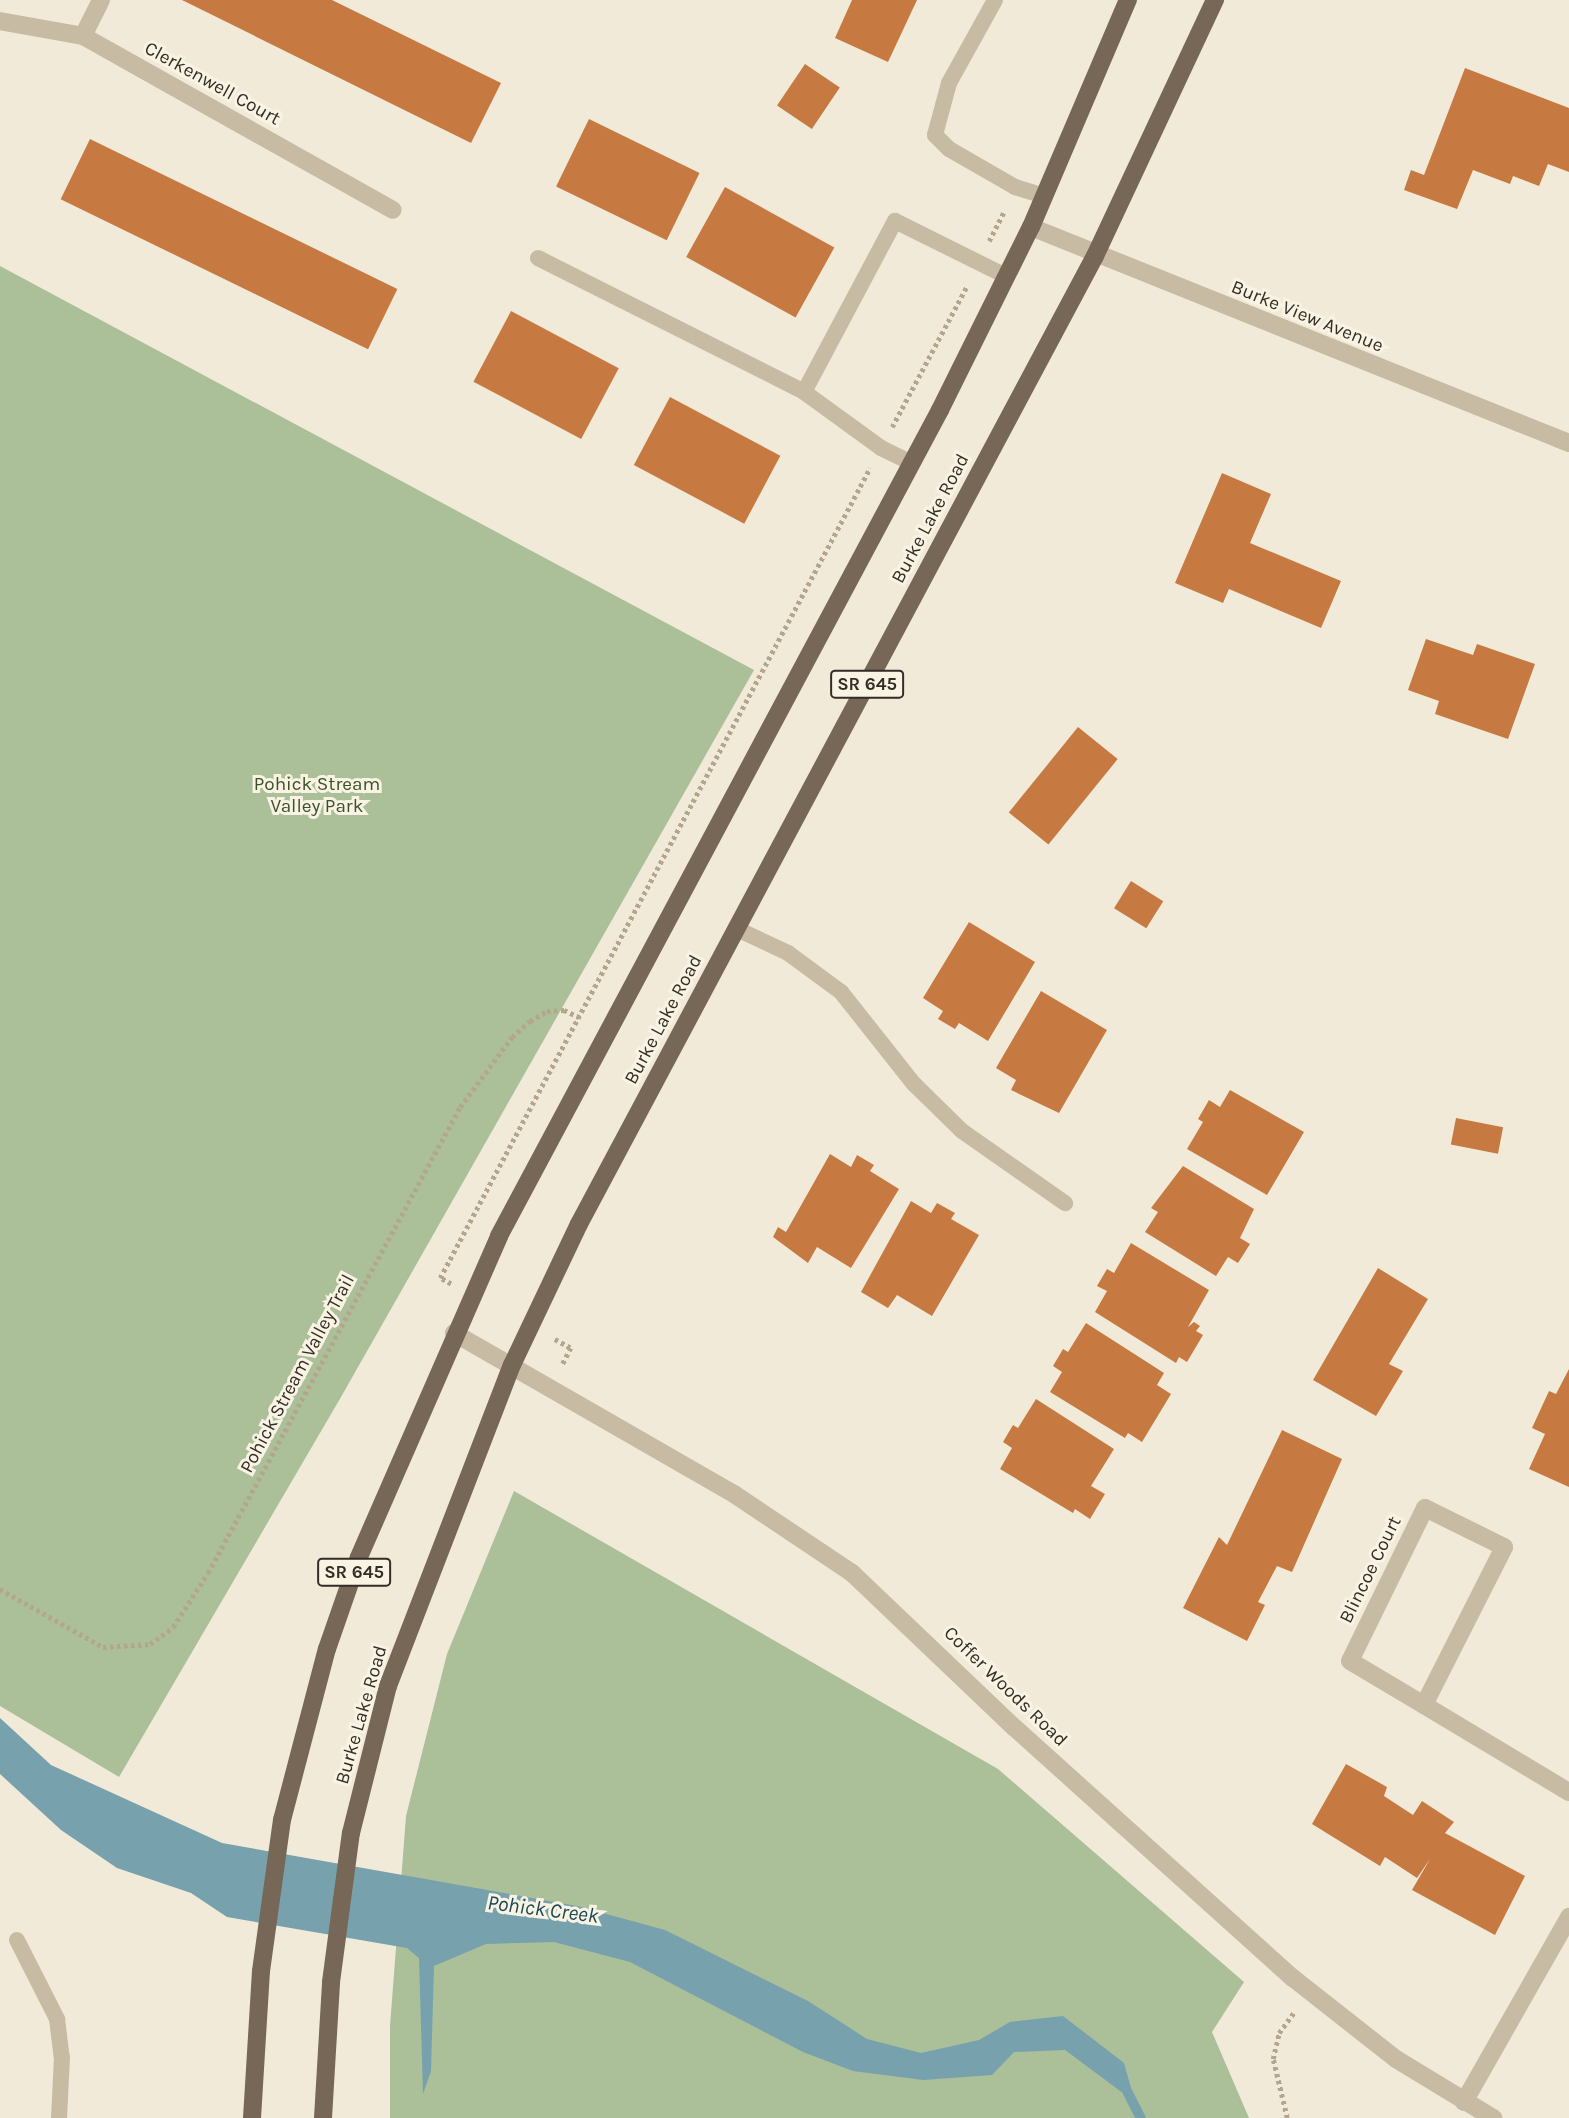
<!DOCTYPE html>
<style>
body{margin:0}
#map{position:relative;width:1569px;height:2118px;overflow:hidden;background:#f1ead8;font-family:Karla,sans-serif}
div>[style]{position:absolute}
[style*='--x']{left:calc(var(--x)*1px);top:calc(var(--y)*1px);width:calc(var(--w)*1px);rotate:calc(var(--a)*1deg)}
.green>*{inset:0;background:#abbf98}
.water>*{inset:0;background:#77a1ad}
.stream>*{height:10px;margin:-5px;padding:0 5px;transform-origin:5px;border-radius:5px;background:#77a1ad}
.building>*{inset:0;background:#c67a41;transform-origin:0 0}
.path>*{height:4.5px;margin-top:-2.25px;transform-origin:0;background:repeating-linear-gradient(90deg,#b4a68e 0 3.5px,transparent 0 7px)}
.service>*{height:16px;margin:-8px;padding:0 8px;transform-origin:8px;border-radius:8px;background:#c8bba4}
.minor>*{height:18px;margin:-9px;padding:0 9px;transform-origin:9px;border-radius:9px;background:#c8bba4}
.tertiary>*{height:18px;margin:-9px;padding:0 9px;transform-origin:9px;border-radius:9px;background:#c8bba4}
.primary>*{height:18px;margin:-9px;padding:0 9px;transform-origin:9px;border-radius:9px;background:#766756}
span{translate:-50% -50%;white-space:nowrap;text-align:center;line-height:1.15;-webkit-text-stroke:6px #f9f3e4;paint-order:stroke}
.shield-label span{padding:2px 5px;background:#f9f3e4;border:2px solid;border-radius:5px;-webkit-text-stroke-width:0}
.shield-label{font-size:18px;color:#342d26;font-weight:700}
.street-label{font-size:19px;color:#342d26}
.park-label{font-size:19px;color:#3b5229}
.water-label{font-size:21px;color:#1c4655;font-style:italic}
</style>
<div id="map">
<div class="green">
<i style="clip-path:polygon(0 266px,754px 670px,341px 1397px,119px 1777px,0 1706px)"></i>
<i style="clip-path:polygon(514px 1491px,998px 1769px,1244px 1982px,1212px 2032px,1249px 2118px,390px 2118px,390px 2026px,406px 1816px,447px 1654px)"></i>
</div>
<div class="water">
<i style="clip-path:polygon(0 1718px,51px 1765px,222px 1843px,577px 1906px,665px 1930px,808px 2001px,867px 2039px,921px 2053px,979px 2040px,1010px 2022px,1063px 2016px,1124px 2063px,1135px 2102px,1065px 2050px,1014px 2052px,992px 2075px,923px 2080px,853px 2071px,803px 2052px,630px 1962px,554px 1942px,486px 1944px,434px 1966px,431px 2071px,423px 2094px,419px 1958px,407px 1948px,227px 1917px,191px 1893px,117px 1868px,61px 1830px,0 1774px)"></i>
</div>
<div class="stream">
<i style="--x:1128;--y:2093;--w:28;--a:63"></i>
</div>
<div class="building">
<i style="clip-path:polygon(182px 0,332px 0,501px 83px,471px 143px)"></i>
<i style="clip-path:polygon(852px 0,917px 0,888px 62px,835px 38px)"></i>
<i style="left:805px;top:64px;width:42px;height:50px;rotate:34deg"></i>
<i style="clip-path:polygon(1465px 68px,1569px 108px,1569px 172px,1548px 164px,1539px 186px,1513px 176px,1510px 184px,1473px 170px,1457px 209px,1404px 190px,1411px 170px,1424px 175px)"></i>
<i style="left:589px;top:119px;width:123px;height:75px;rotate:26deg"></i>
<i style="left:90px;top:139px;width:342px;height:67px;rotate:26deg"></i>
<i style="left:725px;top:187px;width:125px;height:80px;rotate:29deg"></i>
<i style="left:511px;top:311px;width:122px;height:80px;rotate:28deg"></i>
<i style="left:670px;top:397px;width:125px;height:77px;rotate:28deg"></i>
<i style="clip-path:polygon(1222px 473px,1271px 494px,1250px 543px,1341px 581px,1321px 628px,1229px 589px,1223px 603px,1175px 583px)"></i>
<i style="clip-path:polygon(1426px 639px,1473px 655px,1477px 644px,1535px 664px,1508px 739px,1435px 714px,1439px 701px,1408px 690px)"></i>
<i style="left:1078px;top:727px;width:51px;height:110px;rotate:39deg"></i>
<i style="left:1131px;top:881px;width:38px;height:32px;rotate:32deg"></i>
<i style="clip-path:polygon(969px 922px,1035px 962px,988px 1041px,959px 1023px,955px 1029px,938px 1019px,943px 1011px,923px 998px)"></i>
<i style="clip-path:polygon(1041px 991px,1107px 1030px,1059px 1113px,1011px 1090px,1016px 1080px,996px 1068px)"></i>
<i style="clip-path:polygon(1230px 1090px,1304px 1132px,1267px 1195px,1187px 1149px,1203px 1122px,1198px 1119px,1209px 1100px,1220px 1107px)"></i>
<i style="left:1456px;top:1118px;width:48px;height:27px;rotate:11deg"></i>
<i style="clip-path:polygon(830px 1154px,851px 1167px,857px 1155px,874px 1165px,870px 1171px,899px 1189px,851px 1268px,817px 1247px,808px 1263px,773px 1237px,778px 1227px,786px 1232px)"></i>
<i style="clip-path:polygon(1183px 1166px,1254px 1209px,1240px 1238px,1250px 1244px,1238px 1263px,1228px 1257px,1216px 1276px,1145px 1232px,1158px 1212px,1151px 1208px)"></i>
<i style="clip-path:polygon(911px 1201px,931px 1213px,937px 1203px,955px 1213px,951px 1219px,979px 1235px,932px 1316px,897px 1295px,888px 1308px,861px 1292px)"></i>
<i style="clip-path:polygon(1131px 1243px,1209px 1290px,1188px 1327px,1194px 1322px,1200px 1326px,1196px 1331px,1203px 1335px,1187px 1362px,1179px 1357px,1176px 1363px,1095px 1312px,1107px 1291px,1097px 1286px,1107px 1269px,1114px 1273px)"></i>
<i style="clip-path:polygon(1378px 1268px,1428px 1299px,1389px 1364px,1403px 1371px,1376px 1416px,1313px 1380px)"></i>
<i style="clip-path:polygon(1086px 1323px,1164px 1373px,1157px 1385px,1171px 1394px,1142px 1442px,1128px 1433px,1125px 1438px,1050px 1392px,1062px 1372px,1053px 1366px,1063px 1349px,1068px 1352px)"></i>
<i style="clip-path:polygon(1569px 1369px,1569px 1487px,1529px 1469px,1545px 1434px,1532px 1428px,1549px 1391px,1556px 1394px)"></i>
<i style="clip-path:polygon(1036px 1399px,1114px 1449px,1091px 1486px,1105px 1494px,1090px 1519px,1075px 1509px,1073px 1513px,1000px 1469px,1012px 1448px,1003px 1442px,1013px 1425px,1018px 1428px)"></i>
<i style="clip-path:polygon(1282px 1430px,1342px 1459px,1292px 1572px,1277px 1566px,1258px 1602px,1265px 1605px,1247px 1641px,1183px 1608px,1219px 1537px,1227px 1545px)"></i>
<i style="clip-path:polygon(1346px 1764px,1387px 1787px,1384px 1796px,1413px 1815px,1422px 1801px,1454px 1822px,1445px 1833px,1525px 1876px,1495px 1935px,1412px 1890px,1430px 1859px,1417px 1878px,1385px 1857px,1380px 1866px,1312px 1824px)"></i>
</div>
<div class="path">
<i style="--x:989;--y:241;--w:34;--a:-63"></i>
<i style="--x:892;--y:427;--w:160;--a:-62"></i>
<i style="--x:451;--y:1284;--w:13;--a:-151"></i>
<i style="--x:440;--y:1278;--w:917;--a:-62.04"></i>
<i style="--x:555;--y:1339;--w:18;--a:29"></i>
<i style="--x:571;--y:1348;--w:18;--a:117"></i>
<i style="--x:0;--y:1589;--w:118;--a:29.4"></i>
<i style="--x:103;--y:1647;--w:47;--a:-3.7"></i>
<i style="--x:150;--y:1644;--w:29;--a:-36"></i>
<i style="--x:173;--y:1627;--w:64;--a:-57.1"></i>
<i style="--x:208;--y:1573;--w:530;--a:-61.6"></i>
<i style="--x:460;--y:1107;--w:87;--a:-53.4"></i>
<i style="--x:512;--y:1037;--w:24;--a:-42"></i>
<i style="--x:530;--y:1021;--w:20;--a:-30"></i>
<i style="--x:547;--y:1011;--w:17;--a:-3"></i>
<i style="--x:564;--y:1010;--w:17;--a:25"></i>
<i style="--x:1287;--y:2118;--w:61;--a:-103.3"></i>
<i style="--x:1273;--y:2059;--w:27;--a:-77"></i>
<i style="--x:1279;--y:2033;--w:27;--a:-54"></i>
</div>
<div class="service">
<i style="--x:995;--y:0;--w:95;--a:119"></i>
<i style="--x:949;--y:83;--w:54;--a:105.1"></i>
<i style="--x:935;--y:135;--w:20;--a:45"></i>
<i style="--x:949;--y:149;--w:76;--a:29.9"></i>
<i style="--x:1015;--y:187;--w:31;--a:17"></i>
<i style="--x:538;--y:258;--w:298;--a:26.7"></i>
<i style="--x:804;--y:392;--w:95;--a:36"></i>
<i style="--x:881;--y:448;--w:34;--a:26"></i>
<i style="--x:804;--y:392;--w:194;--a:-62"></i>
<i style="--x:895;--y:221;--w:124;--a:26.4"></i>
<i style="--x:737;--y:929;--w:56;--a:25.2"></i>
<i style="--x:788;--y:953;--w:66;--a:36.3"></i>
<i style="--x:841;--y:992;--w:117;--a:51.6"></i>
<i style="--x:914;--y:1084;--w:67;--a:44.4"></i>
<i style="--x:962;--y:1131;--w:126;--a:35"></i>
<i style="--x:17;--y:1940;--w:89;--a:63.1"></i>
<i style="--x:57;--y:2019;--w:38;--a:83"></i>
<i style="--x:62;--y:2057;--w:61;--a:92.8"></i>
</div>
<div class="minor">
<i style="--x:0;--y:21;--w:84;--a:10.2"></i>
<i style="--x:83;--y:36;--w:355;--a:29.3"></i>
<i style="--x:83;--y:36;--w:40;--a:-63.4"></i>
<i style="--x:1031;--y:227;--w:580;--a:21.87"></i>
<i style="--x:1424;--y:1705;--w:177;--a:-63.1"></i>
<i style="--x:1504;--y:1547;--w:88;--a:-153.7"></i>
<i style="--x:1425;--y:1508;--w:170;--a:116.1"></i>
<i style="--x:1350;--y:1661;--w:86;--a:30.7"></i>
<i style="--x:1424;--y:1705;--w:169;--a:31"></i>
<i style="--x:1464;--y:2102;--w:213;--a:-60.4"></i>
</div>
<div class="tertiary">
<i style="--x:454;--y:1333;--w:323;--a:29.9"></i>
<i style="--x:734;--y:1494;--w:142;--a:33.8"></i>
<i style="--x:852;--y:1573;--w:225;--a:43.6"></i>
<i style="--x:1015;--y:1728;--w:374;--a:42"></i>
<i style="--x:1293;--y:1978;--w:131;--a:38.2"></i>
<i style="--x:1396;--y:2059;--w:114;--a:31.3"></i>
</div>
<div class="primary">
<i style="--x:252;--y:2118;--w:147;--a:-86.5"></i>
<i style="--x:261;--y:1971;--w:152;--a:-82.1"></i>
<i style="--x:282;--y:1820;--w:177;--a:-75.3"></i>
<i style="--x:327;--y:1649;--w:97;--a:-70.8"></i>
<i style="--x:359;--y:1557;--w:350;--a:-66.4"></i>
<i style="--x:499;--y:1236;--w:936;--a:-61.9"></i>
<i style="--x:940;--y:410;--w:204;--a:-63.6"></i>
<i style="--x:1031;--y:227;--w:247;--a:-66.9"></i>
<i style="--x:323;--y:2118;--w:136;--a:-86.6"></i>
<i style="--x:331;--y:1982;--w:150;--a:-82.4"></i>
<i style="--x:351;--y:1833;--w:152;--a:-75.9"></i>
<i style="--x:388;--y:1686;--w:344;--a:-68.9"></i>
<i style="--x:512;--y:1365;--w:156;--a:-64.6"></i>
<i style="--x:579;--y:1224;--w:1097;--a:-61.94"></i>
<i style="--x:1095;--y:256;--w:283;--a:-64.9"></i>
</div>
<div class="shield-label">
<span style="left:867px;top:684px">SR 645</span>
<span style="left:354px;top:1572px">SR 645</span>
</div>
<div class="street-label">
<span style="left:212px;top:84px;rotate:29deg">Clerkenwell Court</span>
<span style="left:1307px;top:317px;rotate:22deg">Burke View Avenue</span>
<span style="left:931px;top:519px;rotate:-62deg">Burke Lake Road</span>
<span style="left:664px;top:1020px;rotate:-62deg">Burke Lake Road</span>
<span style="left:298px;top:1374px;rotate:-62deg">Pohick Stream Valley Trail</span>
<span style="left:1371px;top:1570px;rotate:-64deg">Blincoe Court</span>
<span style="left:1005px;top:1687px;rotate:44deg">Coffer Woods Road</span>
<span style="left:362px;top:1715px;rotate:-74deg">Burke Lake Road</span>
</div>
<div class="park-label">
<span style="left:317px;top:796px">Pohick Stream<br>Valley Park</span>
</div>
<div class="water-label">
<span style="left:543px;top:1909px;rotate:7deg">Pohick Creek</span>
</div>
</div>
